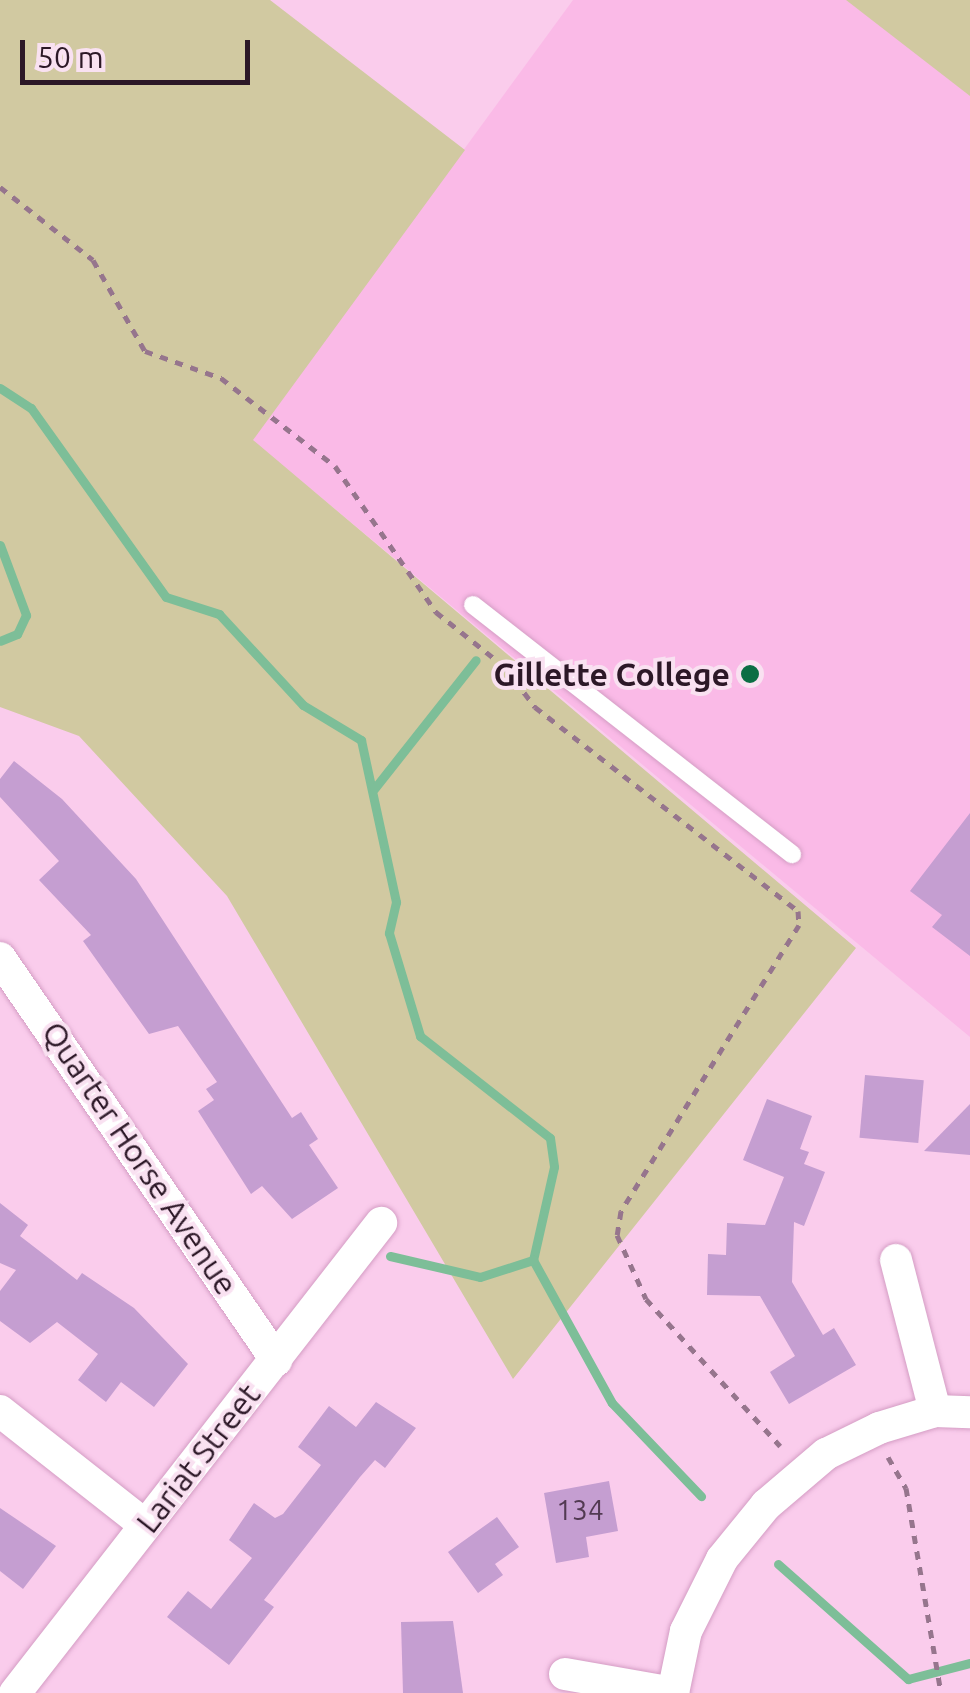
<!DOCTYPE html>
<style>
body{margin:0}
#map{position:relative;width:970px;height:1693px;overflow:hidden;background:#faccec;font-family:Ubuntu,sans-serif}
div>[style]{position:absolute}
[style*='--x']{left:calc(var(--x)*1px);top:calc(var(--y)*1px);width:calc(var(--w)*1px);rotate:calc(var(--a)*1deg)}
.built>*{inset:0;background:#fabae7}
.green>*{inset:0;background:#d1c9a1}
.stream>*{height:9px;margin:-4.5px;padding:0 4.5px;transform-origin:4.5px;border-radius:4.5px;background:#7dbe98}
.building>*{inset:0;background:#c59ed1;transform-origin:0 0}
.path>*{height:5px;margin-top:-2.5px;transform-origin:0;background:repeating-linear-gradient(90deg,#96758d 0 8px,transparent 0 16px)}
.roads{filter:drop-shadow(0 0 2px #d49dc4) drop-shadow(0 0 2px #d49dc4)}
.service>*{height:18px;margin:-9px;padding:0 9px;transform-origin:9px;border-radius:9px;background:#fff}
.minor>*{height:32px;margin:-16px;padding:0 16px;transform-origin:16px;border-radius:16px;background:#fff}
.dots>*{width:28px;height:28px;translate:-50% -50%;box-sizing:border-box;border:5px solid #f9e1f1;border-radius:50%}
span{translate:-50% -50%;white-space:nowrap;text-align:center;line-height:1.15;-webkit-text-stroke:8px #f9e1f1;paint-order:stroke}
.number-label{font-size:28px;color:#523a52}
.number-label span{-webkit-text-stroke-width:0}
.poi-label{font-size:32px;color:#2c1827;font-weight:700}
.right{translate:-100% -50%;text-align:right}
.street-label{font-size:32px;color:#2c1827}
.scale{position:absolute;left:20px;top:40px;width:230px;height:45px;box-sizing:border-box;border:5px solid #2c1827;border-top:0;padding-left:12px;font-size:30px;line-height:35px;white-space:nowrap;color:#2c1827;-webkit-text-stroke:8px #f9e1f1;paint-order:stroke}
</style>
<div id="map">
<div class="built">
<i style="clip-path:polygon(573px 0,970px 0,970px 1037px,252px 440px)"></i>
</div>
<div class="green">
<i style="clip-path:polygon(0 0,270px 0,465px 150px,253px 440px,856px 948px,513px 1379px,227px 896px,79px 736px,0 707px)"></i>
<i style="clip-path:polygon(846px 0,970px 0,970px 96px)"></i>
</div>
<div class="stream">
<i style="--x:0;--y:388;--w:37;--a:33"></i>
<i style="--x:31;--y:408;--w:232;--a:54.5"></i>
<i style="--x:166;--y:597;--w:56;--a:17.8"></i>
<i style="--x:219;--y:614;--w:124;--a:47.3"></i>
<i style="--x:303;--y:705;--w:68;--a:31.1"></i>
<i style="--x:361;--y:740;--w:166;--a:77.8"></i>
<i style="--x:396;--y:902;--w:32;--a:103"></i>
<i style="--x:389;--y:933;--w:108;--a:73.2"></i>
<i style="--x:420;--y:1036;--w:165;--a:38.1"></i>
<i style="--x:550;--y:1138;--w:29;--a:82"></i>
<i style="--x:554;--y:1167;--w:95;--a:102.7"></i>
<i style="--x:533;--y:1260;--w:163;--a:61.1"></i>
<i style="--x:612;--y:1403;--w:129;--a:46.3"></i>
<i style="--x:0;--y:545;--w:75;--a:69.6"></i>
<i style="--x:26;--y:615;--w:21;--a:115"></i>
<i style="--x:17;--y:634;--w:18;--a:158"></i>
<i style="--x:374;--y:789;--w:164;--a:-51.7"></i>
<i style="--x:390;--y:1256;--w:92;--a:13.1"></i>
<i style="--x:480;--y:1277;--w:56;--a:-17.8"></i>
<i style="--x:778;--y:1564;--w:174;--a:41.5"></i>
<i style="--x:908;--y:1679;--w:64;--a:-14.5"></i>
</div>
<div class="building">
<i style="clip-path:polygon(14px 761px,62px 799px,136px 879px,292px 1118px,301px 1112px,318px 1139px,309px 1145px,338px 1188px,292px 1219px,262px 1186px,251px 1194px,198px 1111px,214px 1100px,206px 1089px,217px 1082px,178px 1026px,149px 1034px,83px 941px,91px 935px,39px 880px,59px 861px,0 797px,0 779px)"></i>
<i style="clip-path:polygon(970px 813px,970px 956px,932px 927px,942px 915px,910px 891px)"></i>
<i style="left:865px;top:1075px;width:59px;height:63px;rotate:5deg"></i>
<i style="clip-path:polygon(767px 1099px,812px 1116px,800px 1149px,809px 1152px,804px 1164px,825px 1172px,804px 1226px,794px 1222px,792px 1282px,823px 1335px,834px 1328px,856px 1365px,789px 1404px,770px 1372px,795px 1356px,760px 1296px,707px 1295px,708px 1254px,726px 1255px,727px 1223px,765px 1225px,784px 1177px,743px 1160px)"></i>
<i style="clip-path:polygon(970px 1104px,970px 1155px,924px 1151px)"></i>
<i style="clip-path:polygon(0 1203px,28px 1225px,20px 1236px,77px 1280px,82px 1273px,134px 1308px,188px 1364px,154px 1407px,121px 1382px,106px 1402px,78px 1380px,98px 1354px,57px 1322px,30px 1343px,0 1321px,0 1291px,16px 1270px,0 1263px)"></i>
<i style="clip-path:polygon(376px 1402px,416px 1428px,385px 1468px,375px 1460px,360px 1477px,264px 1600px,274px 1607px,229px 1665px,167px 1617px,188px 1591px,211px 1609px,252px 1558px,229px 1540px,254px 1503px,275px 1518px,283px 1514px,321px 1465px,298px 1447px,329px 1406px,356px 1427px)"></i>
<i style="clip-path:polygon(609px 1481px,618px 1531px,586px 1537px,589px 1557px,556px 1563px,544px 1493px)"></i>
<i style="clip-path:polygon(0 1508px,56px 1546px,23px 1589px,0 1571px)"></i>
<i style="clip-path:polygon(497px 1517px,519px 1547px,495px 1564px,503px 1575px,478px 1593px,448px 1552px)"></i>
<i style="clip-path:polygon(453px 1621px,463px 1693px,403px 1693px,401px 1622px)"></i>
</div>
<div class="path">
<i style="--x:0;--y:187;--w:118;--a:38.1"></i>
<i style="--x:93;--y:260;--w:105;--a:60.3"></i>
<i style="--x:145;--y:351;--w:81;--a:19.6"></i>
<i style="--x:221;--y:378;--w:144;--a:37.7"></i>
<i style="--x:335;--y:466;--w:178;--a:55.3"></i>
<i style="--x:436;--y:612;--w:88;--a:38.6"></i>
<i style="--x:505;--y:667;--w:50;--a:53.1"></i>
<i style="--x:535;--y:707;--w:333;--a:37.8"></i>
<i style="--x:798;--y:911;--w:14;--a:86"></i>
<i style="--x:799;--y:925;--w:337;--a:121.9"></i>
<i style="--x:621;--y:1211;--w:24;--a:99"></i>
<i style="--x:617;--y:1235;--w:70;--a:65.6"></i>
<i style="--x:646;--y:1299;--w:199;--a:47.6"></i>
<i style="--x:888;--y:1457;--w:36;--a:60"></i>
<i style="--x:906;--y:1488;--w:208;--a:80.3"></i>
</div>
<div class="roads">
<div class="service">
<i style="--x:473;--y:605;--w:405;--a:38"></i>
</div>
<div class="minor">
<i style="--x:0;--y:958;--w:488;--a:55.5"></i>
<i style="--x:896;--y:1260;--w:156;--a:75.5"></i>
<i style="--x:0;--y:1411;--w:184;--a:38.2"></i>
<i style="--x:565;--y:1674;--w:110;--a:10"></i>
<i style="--x:15;--y:1693;--w:596;--a:-52.09"></i>
<i style="--x:673;--y:1693;--w:63;--a:-78.2"></i>
<i style="--x:686;--y:1631;--w:80;--a:-63.4"></i>
<i style="--x:722;--y:1559;--w:70;--a:-50.8"></i>
<i style="--x:766;--y:1505;--w:79;--a:-40.4"></i>
<i style="--x:826;--y:1454;--w:59;--a:-26.1"></i>
<i style="--x:879;--y:1428;--w:59;--a:-16.9"></i>
<i style="--x:935;--y:1411;--w:35;--a:2"></i>
</div>
</div>
<div class="dots">
<i style="left:750px;top:674px;background:#0b6e44"></i>
</div>
<div class="number-label">
<span style="left:580px;top:1510px">134</span>
</div>
<div class="poi-label">
<span class="right" style="left:730px;top:674px">Gillette College</span>
</div>
<div class="street-label">
<span style="left:140px;top:1158px;rotate:56deg">Quarter Horse Avenue</span>
<span style="left:198px;top:1458px;rotate:-52deg">Lariat Street</span>
</div>
<div class="scale">50 m</div>
</div>
